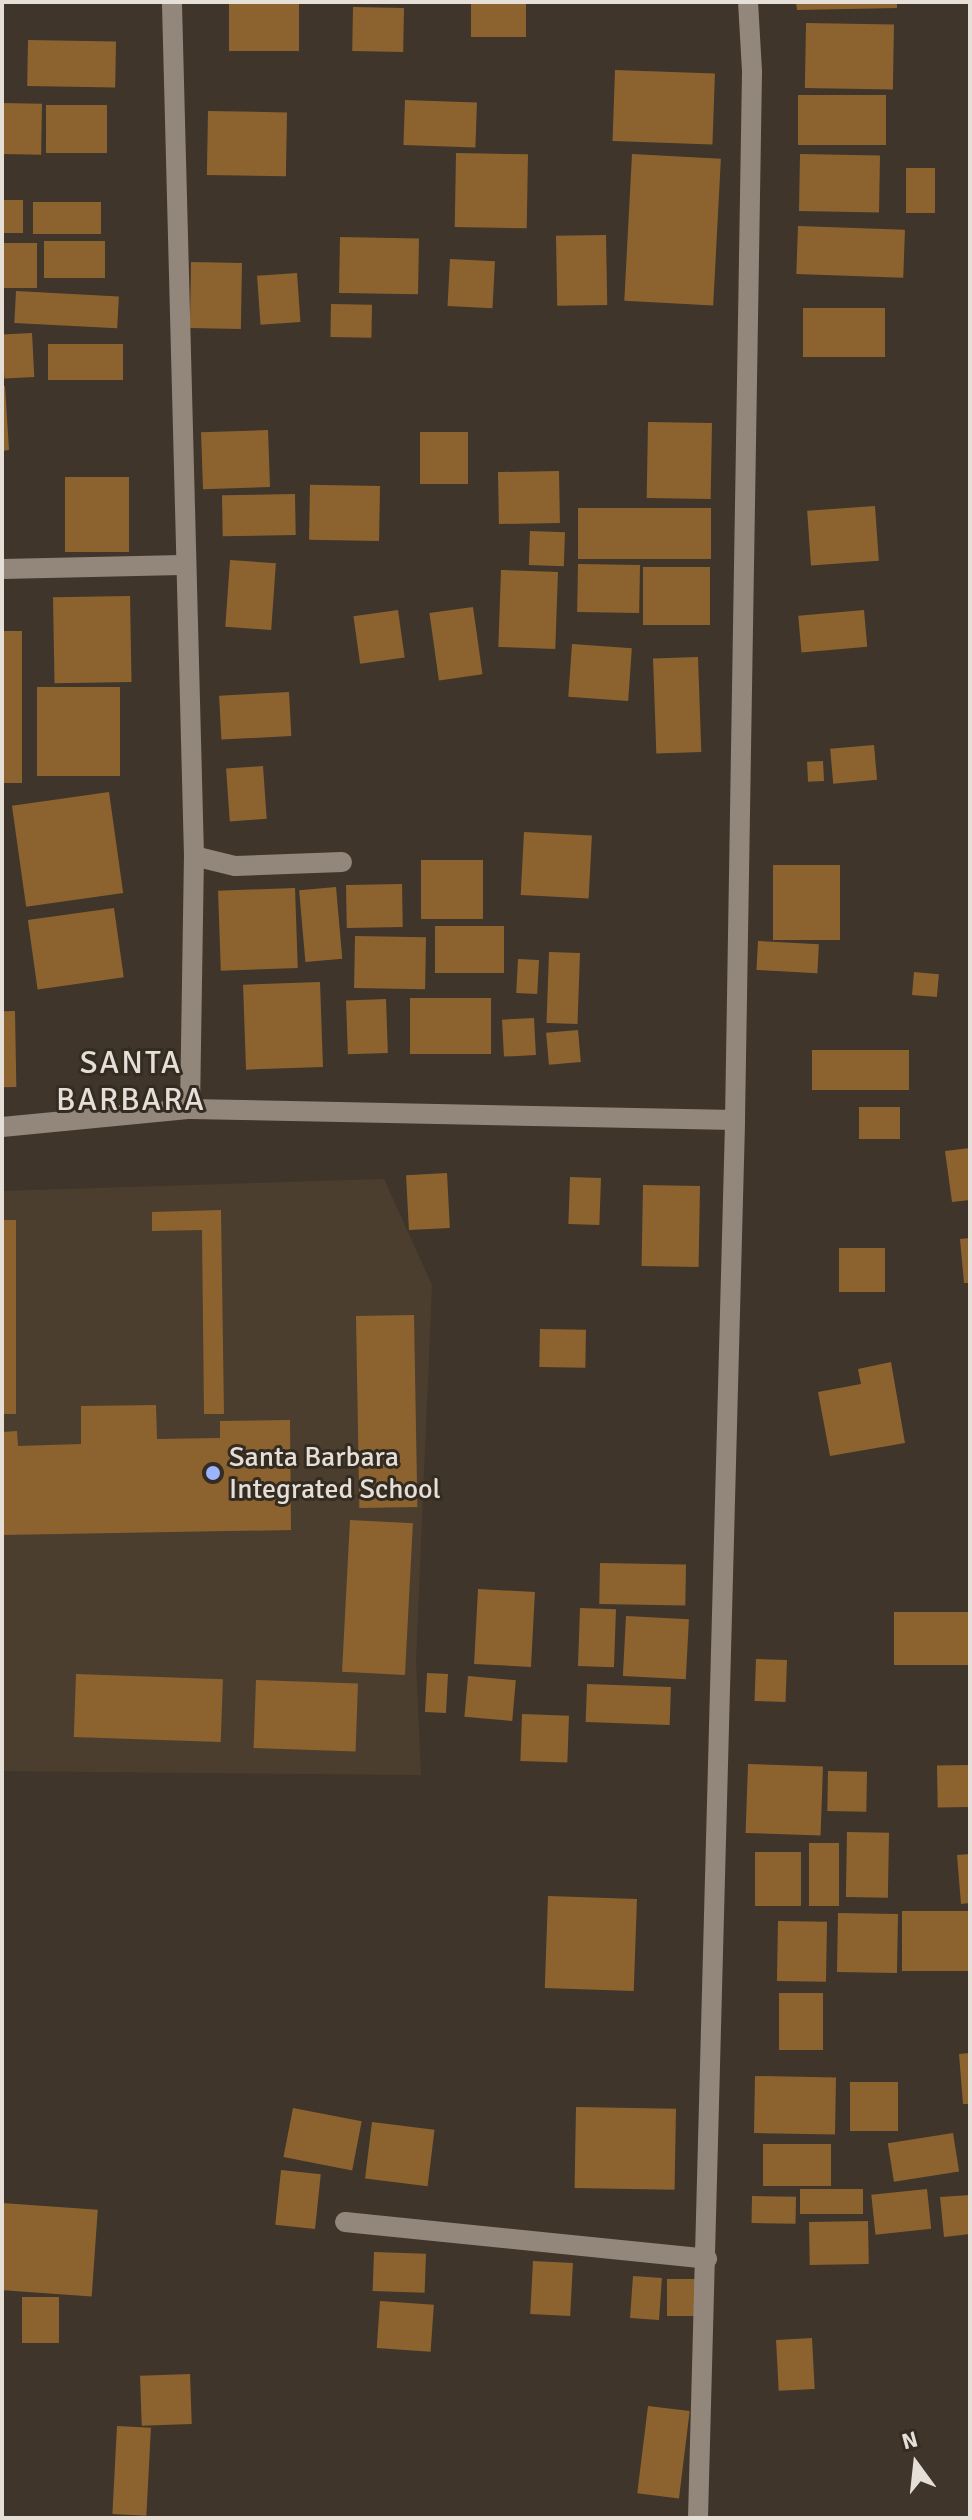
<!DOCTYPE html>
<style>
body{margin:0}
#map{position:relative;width:972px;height:2520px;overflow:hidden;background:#3f352a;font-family:Signika,sans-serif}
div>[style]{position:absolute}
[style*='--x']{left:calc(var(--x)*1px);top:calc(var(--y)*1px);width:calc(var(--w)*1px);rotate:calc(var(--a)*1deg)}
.built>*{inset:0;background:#4c3e2e}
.building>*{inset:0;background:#8c632f;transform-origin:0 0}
.lane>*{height:20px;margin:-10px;padding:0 10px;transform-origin:10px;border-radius:10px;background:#93877b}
.street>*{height:20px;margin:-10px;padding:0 10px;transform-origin:10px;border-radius:10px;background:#93877b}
.secondary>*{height:20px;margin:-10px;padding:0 10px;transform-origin:10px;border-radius:10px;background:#93877b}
.dots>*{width:22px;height:22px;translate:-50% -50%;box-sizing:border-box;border:4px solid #342b21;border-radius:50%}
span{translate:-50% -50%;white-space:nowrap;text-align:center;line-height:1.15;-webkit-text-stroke:6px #342b21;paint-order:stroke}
.poi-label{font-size:28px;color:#e5dfd8}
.left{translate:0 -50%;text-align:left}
.quarter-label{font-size:32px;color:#e5dfd8;letter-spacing:2px}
.frame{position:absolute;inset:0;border:4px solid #e5dfd8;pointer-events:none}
.north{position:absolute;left:876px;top:2424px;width:80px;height:80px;-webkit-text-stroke:6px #342b21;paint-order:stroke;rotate:345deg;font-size:22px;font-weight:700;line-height:32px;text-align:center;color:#e5dfd8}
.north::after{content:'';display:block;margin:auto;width:28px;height:36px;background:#e5dfd8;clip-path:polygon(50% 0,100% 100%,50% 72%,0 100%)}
</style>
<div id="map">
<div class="built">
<i style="clip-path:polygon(384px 1179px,432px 1285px,416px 1661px,421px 1775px,2px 1771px,2px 1191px)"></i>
</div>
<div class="building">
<i style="left:229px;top:2px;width:70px;height:49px"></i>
<i style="left:471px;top:2px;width:55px;height:35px"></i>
<i style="clip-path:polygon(796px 2px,897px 2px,897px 8px,797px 10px)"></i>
<i style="left:353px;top:7px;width:51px;height:44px;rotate:1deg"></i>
<i style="left:806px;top:23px;width:88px;height:65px;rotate:1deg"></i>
<i style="left:28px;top:40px;width:88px;height:46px;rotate:1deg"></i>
<i style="left:615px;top:70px;width:100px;height:71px;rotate:2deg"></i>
<i style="left:886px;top:95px;width:50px;height:88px;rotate:90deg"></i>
<i style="left:405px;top:100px;width:72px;height:45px;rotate:2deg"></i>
<i style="left:2px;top:103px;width:40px;height:51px;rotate:1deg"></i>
<i style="left:46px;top:105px;width:61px;height:48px"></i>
<i style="left:208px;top:111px;width:79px;height:64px;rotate:1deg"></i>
<i style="left:456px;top:153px;width:72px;height:74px;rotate:1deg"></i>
<i style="left:632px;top:154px;width:89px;height:147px;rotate:3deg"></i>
<i style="left:800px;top:154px;width:80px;height:57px;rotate:1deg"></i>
<i style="left:906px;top:168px;width:29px;height:45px"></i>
<i style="left:2px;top:200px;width:21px;height:33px"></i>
<i style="left:101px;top:202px;width:32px;height:68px;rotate:90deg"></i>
<i style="left:798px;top:226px;width:107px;height:48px;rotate:2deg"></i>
<i style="left:606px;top:235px;width:70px;height:50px;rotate:89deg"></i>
<i style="left:340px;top:237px;width:79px;height:56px;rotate:1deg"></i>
<i style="left:44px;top:241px;width:61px;height:37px"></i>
<i style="left:2px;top:243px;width:35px;height:45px"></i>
<i style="left:450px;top:259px;width:45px;height:47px;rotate:3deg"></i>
<i style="left:191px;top:262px;width:51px;height:66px;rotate:1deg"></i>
<i style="left:297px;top:273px;width:49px;height:40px;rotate:86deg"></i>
<i style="left:16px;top:291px;width:103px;height:32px;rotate:3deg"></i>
<i style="left:331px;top:304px;width:41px;height:33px;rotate:1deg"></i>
<i style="left:803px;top:308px;width:82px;height:49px"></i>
<i style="left:32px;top:333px;width:44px;height:30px;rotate:87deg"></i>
<i style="left:48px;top:344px;width:75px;height:36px"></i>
<i style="clip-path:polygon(2px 386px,5px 386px,9px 450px,2px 451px)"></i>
<i style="left:648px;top:422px;width:64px;height:76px;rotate:1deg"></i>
<i style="left:268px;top:430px;width:57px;height:67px;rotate:88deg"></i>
<i style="left:468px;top:432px;width:52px;height:48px;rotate:90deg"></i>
<i style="left:559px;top:471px;width:52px;height:61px;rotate:89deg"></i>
<i style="left:65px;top:477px;width:64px;height:75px"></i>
<i style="left:380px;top:486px;width:55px;height:70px;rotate:91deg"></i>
<i style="left:295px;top:494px;width:41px;height:73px;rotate:89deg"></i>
<i style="left:875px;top:506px;width:55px;height:68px;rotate:86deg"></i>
<i style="left:578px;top:508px;width:133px;height:51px"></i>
<i style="left:530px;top:531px;width:35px;height:34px;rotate:2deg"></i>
<i style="left:230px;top:560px;width:46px;height:67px;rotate:4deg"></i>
<i style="left:578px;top:564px;width:62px;height:48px;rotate:1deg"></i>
<i style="left:710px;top:567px;width:58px;height:67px;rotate:90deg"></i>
<i style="left:501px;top:570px;width:57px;height:77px;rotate:2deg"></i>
<i style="left:130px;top:596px;width:86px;height:77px;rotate:89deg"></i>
<i style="left:473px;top:607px;width:68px;height:44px;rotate:82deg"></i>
<i style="left:398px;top:610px;width:48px;height:45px;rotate:82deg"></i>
<i style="left:864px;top:610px;width:37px;height:66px;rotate:85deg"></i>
<i style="left:2px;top:631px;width:20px;height:152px"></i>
<i style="left:572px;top:644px;width:60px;height:53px;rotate:4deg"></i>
<i style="left:698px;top:657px;width:95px;height:45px;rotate:88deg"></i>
<i style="left:120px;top:687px;width:89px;height:83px;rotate:90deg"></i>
<i style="left:289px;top:692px;width:44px;height:70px;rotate:87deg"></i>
<i style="left:874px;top:745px;width:35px;height:44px;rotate:85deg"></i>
<i style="left:823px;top:761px;width:20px;height:16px;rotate:87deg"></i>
<i style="left:263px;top:766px;width:53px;height:37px;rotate:86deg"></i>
<i style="left:109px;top:792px;width:102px;height:98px;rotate:82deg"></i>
<i style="left:524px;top:832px;width:68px;height:63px;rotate:3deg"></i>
<i style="left:421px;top:860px;width:62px;height:59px"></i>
<i style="left:773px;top:865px;width:67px;height:75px"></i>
<i style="left:402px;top:884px;width:43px;height:56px;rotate:89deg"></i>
<i style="left:336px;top:887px;width:72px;height:37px;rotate:85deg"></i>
<i style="left:295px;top:888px;width:80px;height:77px;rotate:88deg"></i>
<i style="left:114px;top:908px;width:70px;height:87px;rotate:82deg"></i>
<i style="left:435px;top:926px;width:69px;height:47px"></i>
<i style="left:355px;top:936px;width:71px;height:52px;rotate:1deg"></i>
<i style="left:758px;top:941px;width:61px;height:29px;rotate:3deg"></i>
<i style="left:549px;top:952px;width:31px;height:71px;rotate:2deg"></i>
<i style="left:518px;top:959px;width:21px;height:34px;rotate:3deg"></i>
<i style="left:914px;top:972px;width:25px;height:23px;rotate:5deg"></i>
<i style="left:320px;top:982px;width:85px;height:77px;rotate:88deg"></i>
<i style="left:410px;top:998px;width:81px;height:56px"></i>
<i style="left:386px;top:999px;width:54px;height:40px;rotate:88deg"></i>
<i style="left:15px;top:1011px;width:76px;height:13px;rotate:89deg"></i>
<i style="left:534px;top:1018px;width:37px;height:32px;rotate:87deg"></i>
<i style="left:578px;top:1030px;width:32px;height:32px;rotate:85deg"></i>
<i style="left:909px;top:1050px;width:40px;height:97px;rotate:90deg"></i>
<i style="left:900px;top:1107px;width:32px;height:41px;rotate:90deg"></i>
<i style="clip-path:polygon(970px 1148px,970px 1200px,952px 1202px,945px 1151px)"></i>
<i style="left:447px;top:1173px;width:55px;height:41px;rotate:87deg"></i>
<i style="left:570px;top:1177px;width:31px;height:47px;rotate:2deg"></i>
<i style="left:643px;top:1185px;width:57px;height:81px;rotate:1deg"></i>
<i style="clip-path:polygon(221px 1210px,224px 1414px,204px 1414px,202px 1230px,152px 1231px,152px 1212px)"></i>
<i style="left:4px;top:1220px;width:12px;height:194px"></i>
<i style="clip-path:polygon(970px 1238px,970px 1283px,964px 1283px,960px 1239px)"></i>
<i style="left:839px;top:1248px;width:46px;height:44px"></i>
<i style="left:414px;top:1315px;width:192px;height:58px;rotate:89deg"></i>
<i style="left:540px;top:1329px;width:46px;height:38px;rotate:1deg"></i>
<i style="clip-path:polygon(891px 1362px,905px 1443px,830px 1456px,818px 1392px,861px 1384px,858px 1369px)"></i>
<i style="clip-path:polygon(156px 1405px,157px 1439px,220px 1438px,220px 1421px,290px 1420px,291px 1530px,2px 1535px,2px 1432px,17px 1431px,18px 1446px,81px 1444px,81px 1406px)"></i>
<i style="left:350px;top:1520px;width:63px;height:152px;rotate:3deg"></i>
<i style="left:600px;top:1563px;width:86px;height:41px;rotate:1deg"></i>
<i style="left:478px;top:1589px;width:57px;height:75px;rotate:3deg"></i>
<i style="left:580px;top:1608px;width:36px;height:58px;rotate:2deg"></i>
<i style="left:970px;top:1612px;width:53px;height:76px;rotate:90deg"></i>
<i style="left:626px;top:1616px;width:63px;height:60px;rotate:3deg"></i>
<i style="left:756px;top:1659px;width:31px;height:42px;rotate:2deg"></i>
<i style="left:427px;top:1673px;width:21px;height:39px;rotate:3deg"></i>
<i style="left:76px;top:1674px;width:147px;height:63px;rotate:2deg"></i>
<i style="left:468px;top:1676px;width:48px;height:41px;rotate:5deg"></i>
<i style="left:256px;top:1680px;width:102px;height:68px;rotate:2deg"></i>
<i style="left:587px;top:1684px;width:84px;height:38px;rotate:2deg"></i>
<i style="left:522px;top:1714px;width:47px;height:47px;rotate:2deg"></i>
<i style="left:748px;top:1764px;width:75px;height:69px;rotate:2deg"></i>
<i style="left:969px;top:1765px;width:42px;height:32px;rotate:89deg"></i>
<i style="left:828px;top:1771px;width:39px;height:40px;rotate:1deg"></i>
<i style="left:847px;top:1832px;width:42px;height:65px;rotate:1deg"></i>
<i style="left:809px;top:1843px;width:30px;height:63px"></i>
<i style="left:755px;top:1852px;width:46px;height:54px"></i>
<i style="clip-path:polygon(970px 1854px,970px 1903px,961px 1904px,957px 1855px)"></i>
<i style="left:548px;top:1896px;width:89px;height:92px;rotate:2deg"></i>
<i style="left:970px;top:1911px;width:60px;height:68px;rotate:90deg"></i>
<i style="left:838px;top:1913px;width:60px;height:59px;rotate:1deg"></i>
<i style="left:778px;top:1921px;width:49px;height:60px;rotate:1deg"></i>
<i style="left:779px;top:1993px;width:44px;height:57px"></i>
<i style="clip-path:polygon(970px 2053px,970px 2104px,963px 2104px,959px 2054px)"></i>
<i style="left:755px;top:2076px;width:81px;height:57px;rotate:1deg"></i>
<i style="left:850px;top:2082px;width:48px;height:49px"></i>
<i style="left:576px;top:2107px;width:100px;height:81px;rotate:1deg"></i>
<i style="left:293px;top:2108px;width:70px;height:50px;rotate:11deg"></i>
<i style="left:372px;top:2122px;width:63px;height:57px;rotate:7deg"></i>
<i style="left:953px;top:2133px;width:39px;height:66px;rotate:81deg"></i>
<i style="left:763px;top:2144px;width:68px;height:42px"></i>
<i style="left:281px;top:2170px;width:40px;height:55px;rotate:6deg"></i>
<i style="left:863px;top:2189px;width:25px;height:63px;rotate:90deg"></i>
<i style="left:927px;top:2189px;width:40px;height:56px;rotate:84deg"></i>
<i style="clip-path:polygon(970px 2195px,970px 2234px,944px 2237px,940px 2197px)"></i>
<i style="left:752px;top:2196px;width:44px;height:27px;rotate:1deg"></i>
<i style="left:2px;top:2203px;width:96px;height:87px;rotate:4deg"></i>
<i style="left:868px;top:2221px;width:43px;height:59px;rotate:89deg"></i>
<i style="left:374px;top:2252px;width:52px;height:39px;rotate:2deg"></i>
<i style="left:533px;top:2261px;width:40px;height:53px;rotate:3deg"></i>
<i style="left:633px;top:2276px;width:29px;height:42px;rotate:4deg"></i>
<i style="left:667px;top:2279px;width:29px;height:37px"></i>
<i style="left:22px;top:2297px;width:37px;height:46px"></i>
<i style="left:380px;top:2301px;width:54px;height:47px;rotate:4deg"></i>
<i style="left:812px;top:2338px;width:51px;height:36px;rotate:87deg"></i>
<i style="left:190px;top:2374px;width:50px;height:50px;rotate:88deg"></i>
<i style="left:648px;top:2406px;width:42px;height:88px;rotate:7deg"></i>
<i style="left:117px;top:2426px;width:34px;height:88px;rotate:3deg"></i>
</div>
<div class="lane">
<i style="--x:194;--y:856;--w:42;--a:13.7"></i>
<i style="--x:235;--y:866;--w:107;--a:-2.1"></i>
</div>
<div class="street">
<i style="--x:2;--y:569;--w:180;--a:-1.3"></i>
<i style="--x:190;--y:1109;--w:545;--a:1.16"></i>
<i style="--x:345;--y:2222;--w:364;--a:5.8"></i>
<i style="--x:698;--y:2518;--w:1398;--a:-88.48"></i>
<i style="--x:735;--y:1120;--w:1049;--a:-89.07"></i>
<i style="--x:752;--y:71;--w:69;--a:-93.3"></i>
</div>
<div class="secondary">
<i style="--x:2;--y:1127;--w:189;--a:-5.5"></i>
<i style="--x:190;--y:1109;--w:253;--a:-89.1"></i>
<i style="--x:194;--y:856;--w:854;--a:-91.48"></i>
</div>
<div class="dots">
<i style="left:213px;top:1473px;background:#9cb4fd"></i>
</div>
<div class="poi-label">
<span class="left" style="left:229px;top:1473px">Santa Barbara<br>Integrated School</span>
</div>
<div class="quarter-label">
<span style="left:131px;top:1082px">SANTA<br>BARBARA</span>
</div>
<div class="frame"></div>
<div class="north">N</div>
</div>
